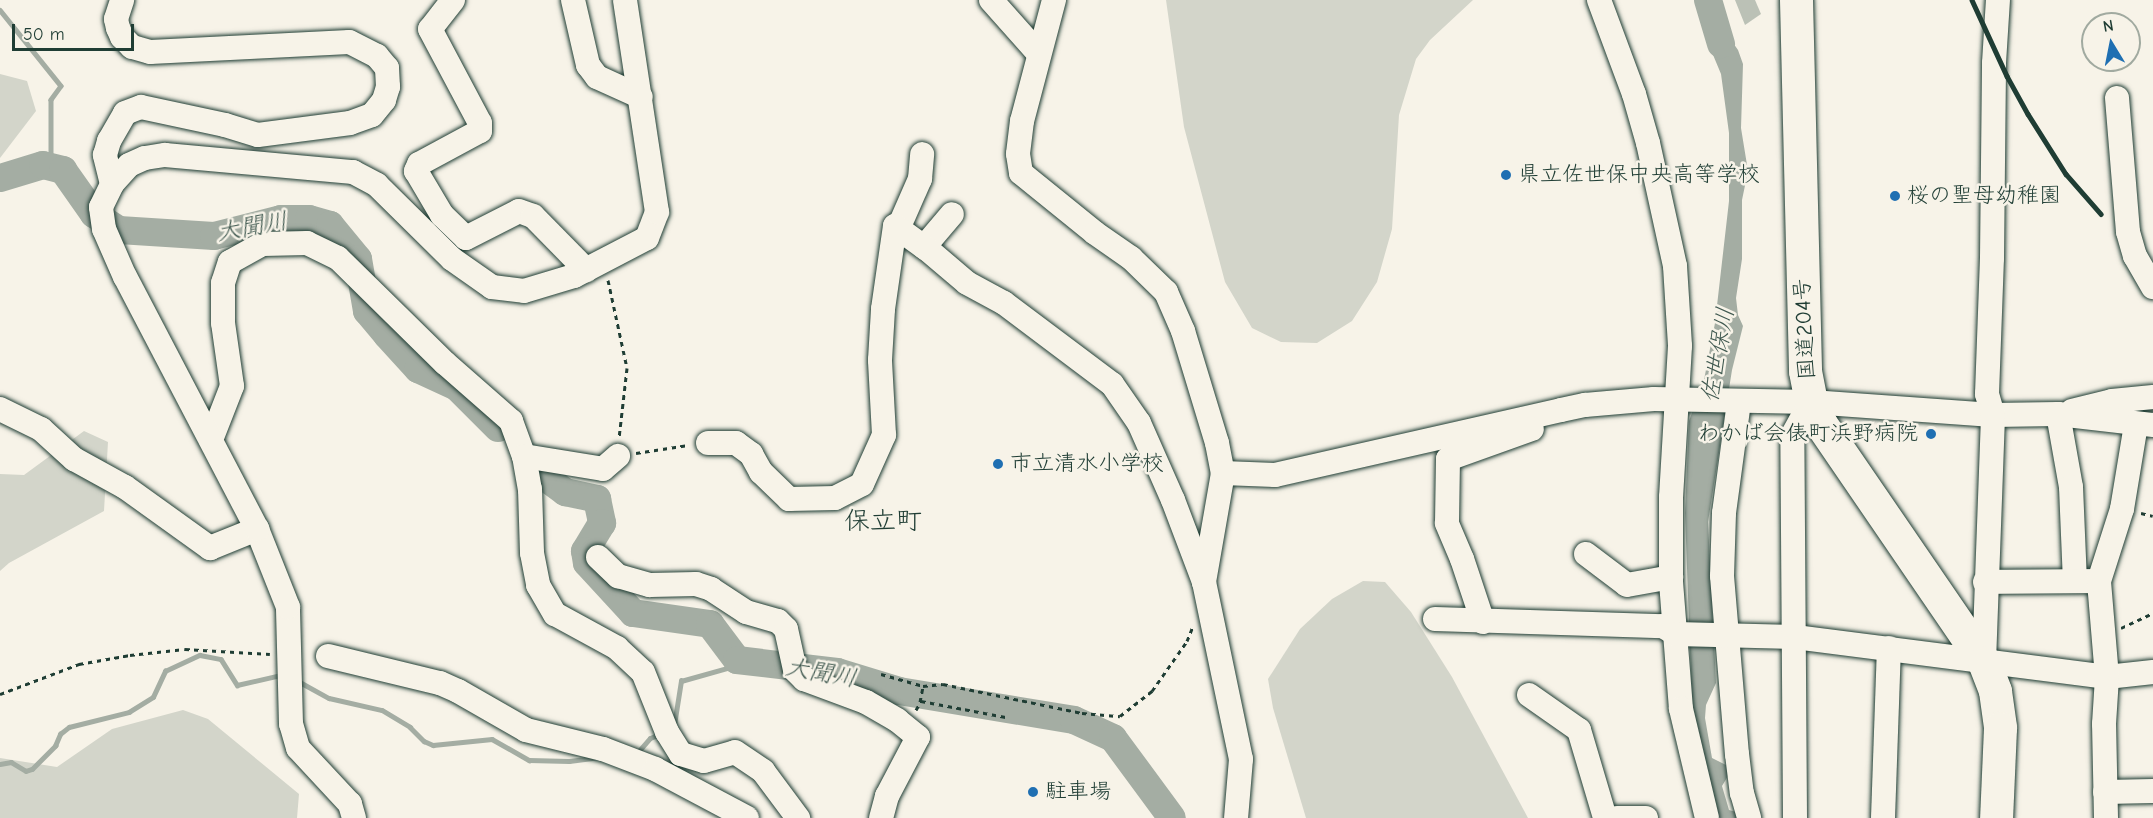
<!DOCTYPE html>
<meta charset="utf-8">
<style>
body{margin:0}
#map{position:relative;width:2153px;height:818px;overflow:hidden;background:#f7f3e8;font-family:"Comic Neue","Klee One",sans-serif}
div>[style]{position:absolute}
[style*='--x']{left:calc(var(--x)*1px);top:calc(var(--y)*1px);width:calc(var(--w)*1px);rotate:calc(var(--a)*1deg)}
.green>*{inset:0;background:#d3d5ca}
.water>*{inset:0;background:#a4ada3}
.stream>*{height:4.5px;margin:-2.25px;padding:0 2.25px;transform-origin:2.25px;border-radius:2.25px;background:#a4ada3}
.river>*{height:28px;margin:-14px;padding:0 14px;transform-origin:14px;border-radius:14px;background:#a4ada3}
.building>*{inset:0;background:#bbc1b6}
.path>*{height:3px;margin-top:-1.5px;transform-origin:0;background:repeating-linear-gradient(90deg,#1f3d34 0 4.5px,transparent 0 9px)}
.roads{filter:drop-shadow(0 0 2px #1f3d34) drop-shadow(0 0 2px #1f3d34)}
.minor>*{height:24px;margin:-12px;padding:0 12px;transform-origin:12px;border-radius:12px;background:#f7f3e8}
.highway>*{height:33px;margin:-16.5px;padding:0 16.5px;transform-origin:16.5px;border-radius:16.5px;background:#f7f3e8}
.rail>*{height:4.5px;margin:-2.25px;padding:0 2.25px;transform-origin:2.25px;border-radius:2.25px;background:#1f3d34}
.dots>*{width:16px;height:16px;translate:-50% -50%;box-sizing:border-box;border:3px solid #f7f3e8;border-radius:50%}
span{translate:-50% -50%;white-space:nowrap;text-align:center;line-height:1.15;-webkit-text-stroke:5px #f7f3e8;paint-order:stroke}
.poi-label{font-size:22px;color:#1f3d34}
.left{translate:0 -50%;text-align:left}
.right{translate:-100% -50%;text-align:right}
.street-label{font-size:22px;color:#1f3d34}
.water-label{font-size:24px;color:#405950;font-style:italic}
.quarter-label{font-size:26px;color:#1f3d34}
.north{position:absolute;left:2081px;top:12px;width:60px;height:60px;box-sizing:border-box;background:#f7f3e8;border:2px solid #a1aaa0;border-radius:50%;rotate:350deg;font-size:16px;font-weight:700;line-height:24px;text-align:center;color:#1f3d34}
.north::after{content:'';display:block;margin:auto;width:21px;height:27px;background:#1f6fb2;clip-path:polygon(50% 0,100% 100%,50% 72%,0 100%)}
.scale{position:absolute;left:12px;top:24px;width:122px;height:27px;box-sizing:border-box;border:3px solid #1f3d34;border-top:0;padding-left:8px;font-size:18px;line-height:21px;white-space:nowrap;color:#1f3d34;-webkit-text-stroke:4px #f7f3e8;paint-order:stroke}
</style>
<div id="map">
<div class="green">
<i style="clip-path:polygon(1166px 0,1473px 0,1430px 40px,1416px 59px,1399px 115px,1392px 229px,1377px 282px,1352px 321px,1317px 343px,1281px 342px,1252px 328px,1225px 282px,1184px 127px)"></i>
<i style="clip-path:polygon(0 74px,27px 81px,36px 111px,0 158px)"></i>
<i style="clip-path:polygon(84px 431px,108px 442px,104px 511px,9px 563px,0 571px,0 474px,24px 475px)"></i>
<i style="clip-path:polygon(1363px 581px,1385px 582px,1411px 612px,1452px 677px,1528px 818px,1306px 818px,1273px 708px,1268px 679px,1300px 629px,1332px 599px)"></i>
<i style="clip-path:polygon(183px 710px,208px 719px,299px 794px,297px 818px,0 818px,0 758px,57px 767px,112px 729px)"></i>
</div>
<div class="water">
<i style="clip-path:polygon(1706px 4px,1738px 50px,1743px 64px,1741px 128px,1748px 171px,1742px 200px,1742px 259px,1736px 298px,1738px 315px,1743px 326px,1732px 370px,1708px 522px,1716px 683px,1706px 705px,1705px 718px,1712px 758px,1726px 765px,1728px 776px,1722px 786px,1729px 810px,1736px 812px,1739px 818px,1716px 818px,1692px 705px,1685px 513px,1689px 421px,1704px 380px,1715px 323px,1729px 201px,1729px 133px,1721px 74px,1711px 50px)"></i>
</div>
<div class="stream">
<i style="--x:0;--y:10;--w:97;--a:51.2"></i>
<i style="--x:61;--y:86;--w:17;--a:126"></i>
<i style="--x:51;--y:100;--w:67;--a:90"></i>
<i style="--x:298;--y:681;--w:35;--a:29"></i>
<i style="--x:329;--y:698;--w:54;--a:12.8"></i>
<i style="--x:382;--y:710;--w:33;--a:31"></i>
<i style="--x:410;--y:727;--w:20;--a:45"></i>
<i style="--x:424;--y:741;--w:10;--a:24"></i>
<i style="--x:433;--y:745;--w:59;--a:-5.8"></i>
<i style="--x:492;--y:739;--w:43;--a:29.6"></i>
<i style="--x:529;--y:760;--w:40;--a:1.4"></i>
<i style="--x:569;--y:761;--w:25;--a:-7"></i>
<i style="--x:674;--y:725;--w:45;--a:-81"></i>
<i style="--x:681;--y:681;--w:48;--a:-15.8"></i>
<i style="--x:727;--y:668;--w:13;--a:-39"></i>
<i style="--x:638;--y:752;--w:18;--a:-49"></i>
<i style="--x:650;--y:738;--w:12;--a:-20"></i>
<i style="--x:0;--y:764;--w:11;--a:-10"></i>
<i style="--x:11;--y:762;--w:17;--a:31"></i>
<i style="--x:26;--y:771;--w:6;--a:-18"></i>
<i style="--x:32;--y:769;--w:33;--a:-45"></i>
<i style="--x:55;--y:746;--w:13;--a:-67"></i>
<i style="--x:60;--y:734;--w:11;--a:-38"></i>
<i style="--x:69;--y:727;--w:62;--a:-14"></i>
<i style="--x:129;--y:712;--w:28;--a:-32"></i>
<i style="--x:153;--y:697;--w:29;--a:-65"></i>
<i style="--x:165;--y:671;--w:38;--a:-25"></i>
<i style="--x:200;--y:655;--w:21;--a:11"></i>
<i style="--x:221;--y:659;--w:31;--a:58"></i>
<i style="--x:237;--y:685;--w:45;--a:-12.8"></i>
</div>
<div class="river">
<i style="--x:1708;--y:0;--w:46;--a:73.5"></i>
<i style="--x:0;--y:178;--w:45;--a:-16.8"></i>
<i style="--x:43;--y:165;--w:21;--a:14"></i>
<i style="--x:63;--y:170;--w:54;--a:54.8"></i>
<i style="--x:94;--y:214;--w:30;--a:33"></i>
<i style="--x:119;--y:230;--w:95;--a:3.6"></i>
<i style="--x:214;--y:236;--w:69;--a:-14.2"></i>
<i style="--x:281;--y:219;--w:28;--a:0"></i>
<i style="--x:309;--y:219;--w:22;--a:16"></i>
<i style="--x:330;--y:225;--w:44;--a:50.5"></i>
<i style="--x:358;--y:259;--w:53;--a:80.2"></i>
<i style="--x:367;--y:311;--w:31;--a:50"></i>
<i style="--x:387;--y:335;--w:46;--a:47.6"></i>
<i style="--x:418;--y:369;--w:43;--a:24.8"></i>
<i style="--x:457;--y:387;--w:58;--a:45"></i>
<i style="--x:546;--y:478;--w:24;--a:36"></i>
<i style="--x:565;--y:492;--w:33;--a:12"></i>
<i style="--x:597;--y:499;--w:25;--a:78"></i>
<i style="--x:602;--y:523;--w:33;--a:121"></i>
<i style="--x:585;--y:551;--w:12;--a:81"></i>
<i style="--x:587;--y:563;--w:68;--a:47.4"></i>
<i style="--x:633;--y:613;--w:78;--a:8.1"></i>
<i style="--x:710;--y:624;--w:45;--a:53.1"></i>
<i style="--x:737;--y:660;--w:101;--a:6.8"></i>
<i style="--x:837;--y:672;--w:65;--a:17"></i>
<i style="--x:899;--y:691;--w:177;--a:9.4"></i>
<i style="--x:1074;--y:720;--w:43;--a:24.8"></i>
<i style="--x:1113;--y:738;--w:99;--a:53.6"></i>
</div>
<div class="building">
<i style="clip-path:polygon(1735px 0,1755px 0,1761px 14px,1745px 25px)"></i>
</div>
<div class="path">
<i style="--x:608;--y:280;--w:90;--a:77.8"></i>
<i style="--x:627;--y:368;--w:70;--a:96.5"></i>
<i style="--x:636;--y:453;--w:53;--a:-8.7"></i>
<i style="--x:2141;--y:513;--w:12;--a:14"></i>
<i style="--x:2121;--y:628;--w:35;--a:-25"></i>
<i style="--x:881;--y:674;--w:44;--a:15.9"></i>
<i style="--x:923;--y:686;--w:20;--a:-6"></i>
<i style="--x:943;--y:684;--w:142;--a:11.8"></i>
<i style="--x:1082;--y:713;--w:38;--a:5"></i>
<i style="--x:1120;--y:716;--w:41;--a:-38"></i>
<i style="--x:1152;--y:691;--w:61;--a:-55"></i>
<i style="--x:1187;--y:641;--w:16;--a:-68"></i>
<i style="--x:0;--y:694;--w:85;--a:-20.8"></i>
<i style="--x:79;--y:664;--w:52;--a:-10"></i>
<i style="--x:130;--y:655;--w:55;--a:-6.2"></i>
<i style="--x:185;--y:649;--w:85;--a:3.4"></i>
<i style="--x:920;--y:702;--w:16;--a:-79"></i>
<i style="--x:916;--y:710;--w:10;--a:-61"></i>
<i style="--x:921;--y:701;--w:86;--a:10.7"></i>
</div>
<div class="roads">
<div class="minor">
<i style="--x:453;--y:0;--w:37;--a:128"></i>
<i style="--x:430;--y:29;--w:106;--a:62"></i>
<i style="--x:480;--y:123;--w:8;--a:90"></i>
<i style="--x:480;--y:131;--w:69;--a:151.6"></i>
<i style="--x:419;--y:164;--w:8;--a:113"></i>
<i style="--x:416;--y:171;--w:51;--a:59.4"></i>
<i style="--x:442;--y:215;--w:33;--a:44"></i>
<i style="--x:466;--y:238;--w:59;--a:-27"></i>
<i style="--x:519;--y:211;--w:15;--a:20"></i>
<i style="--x:533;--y:216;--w:76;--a:45.5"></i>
<i style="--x:573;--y:0;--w:67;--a:77"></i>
<i style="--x:588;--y:65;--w:15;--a:53"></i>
<i style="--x:597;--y:77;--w:48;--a:24.4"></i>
<i style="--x:991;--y:0;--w:72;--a:48.4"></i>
<i style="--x:1054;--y:0;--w:125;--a:104.8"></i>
<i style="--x:1022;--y:121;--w:33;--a:97"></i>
<i style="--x:1018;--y:154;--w:19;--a:81"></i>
<i style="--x:1021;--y:173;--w:95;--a:39"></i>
<i style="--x:1095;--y:233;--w:44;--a:34.8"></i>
<i style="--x:1131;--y:258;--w:49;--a:44.2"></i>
<i style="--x:1166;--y:292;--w:43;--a:66.4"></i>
<i style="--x:1183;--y:331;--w:117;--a:73.1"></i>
<i style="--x:1217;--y:443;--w:31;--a:79"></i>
<i style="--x:1223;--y:473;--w:111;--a:99.9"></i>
<i style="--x:1599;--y:0;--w:100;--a:69.6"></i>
<i style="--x:1634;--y:94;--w:51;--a:74.1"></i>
<i style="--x:1648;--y:143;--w:126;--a:77.6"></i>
<i style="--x:1675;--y:266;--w:80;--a:86.4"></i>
<i style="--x:1680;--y:346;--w:151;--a:93.4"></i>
<i style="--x:1671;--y:497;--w:85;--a:90"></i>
<i style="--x:1671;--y:582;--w:127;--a:85.5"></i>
<i style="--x:1681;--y:709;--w:112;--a:76.6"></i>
<i style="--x:2117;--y:98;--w:134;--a:85.3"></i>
<i style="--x:2128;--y:232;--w:25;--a:74"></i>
<i style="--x:2135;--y:256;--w:36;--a:60"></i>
<i style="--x:112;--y:184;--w:30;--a:-104"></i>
<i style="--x:105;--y:155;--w:15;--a:-74"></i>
<i style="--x:109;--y:141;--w:32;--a:-60"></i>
<i style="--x:125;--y:113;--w:17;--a:-21"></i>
<i style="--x:141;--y:107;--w:86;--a:12.1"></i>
<i style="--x:225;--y:125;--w:34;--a:17"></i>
<i style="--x:258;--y:135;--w:93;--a:-7.4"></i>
<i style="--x:350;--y:123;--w:23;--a:-20"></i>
<i style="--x:372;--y:115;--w:19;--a:-51"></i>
<i style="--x:384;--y:100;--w:14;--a:-73"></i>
<i style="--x:388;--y:87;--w:19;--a:-93"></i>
<i style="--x:387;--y:68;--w:16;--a:-130"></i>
<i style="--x:377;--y:56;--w:31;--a:-153"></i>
<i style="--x:349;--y:42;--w:199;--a:177.1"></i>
<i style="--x:150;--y:52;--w:19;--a:-164"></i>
<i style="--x:132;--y:47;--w:14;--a:-135"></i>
<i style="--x:122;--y:37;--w:10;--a:-114"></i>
<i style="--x:118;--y:28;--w:9;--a:-103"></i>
<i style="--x:116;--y:19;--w:20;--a:-72"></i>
<i style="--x:898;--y:229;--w:55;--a:-66.3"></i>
<i style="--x:920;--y:179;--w:25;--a:-85"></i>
<i style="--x:924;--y:247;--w:43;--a:-49.7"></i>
<i style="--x:1739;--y:402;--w:112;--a:97.7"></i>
<i style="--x:1724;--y:513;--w:63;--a:91.8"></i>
<i style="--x:1722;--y:576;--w:179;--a:85.2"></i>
<i style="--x:1737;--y:754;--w:39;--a:83"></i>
<i style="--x:1742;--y:793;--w:26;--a:74"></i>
<i style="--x:0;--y:409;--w:46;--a:26"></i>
<i style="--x:41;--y:429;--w:45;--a:42.3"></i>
<i style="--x:74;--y:459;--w:58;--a:28.8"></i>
<i style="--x:125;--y:487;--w:105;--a:35.7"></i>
<i style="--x:210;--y:548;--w:51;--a:-22"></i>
<i style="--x:2072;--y:411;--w:41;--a:-14"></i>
<i style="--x:2112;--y:401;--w:41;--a:-5.6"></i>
<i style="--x:2058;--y:414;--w:74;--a:79.9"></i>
<i style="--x:2071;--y:487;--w:94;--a:87.6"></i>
<i style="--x:211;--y:440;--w:58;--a:-68.7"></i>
<i style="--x:232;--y:386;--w:64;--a:-98.1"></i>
<i style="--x:223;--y:323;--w:40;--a:-90"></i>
<i style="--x:223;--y:283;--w:22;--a:-72"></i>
<i style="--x:230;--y:262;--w:38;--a:-29"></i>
<i style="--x:263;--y:244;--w:44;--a:-1.3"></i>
<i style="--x:307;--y:243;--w:34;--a:26"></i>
<i style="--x:338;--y:258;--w:150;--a:44.5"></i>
<i style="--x:445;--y:363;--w:88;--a:41.3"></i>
<i style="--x:511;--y:421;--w:37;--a:70"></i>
<i style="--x:524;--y:456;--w:34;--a:80"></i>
<i style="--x:530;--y:489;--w:64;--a:88.2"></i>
<i style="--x:532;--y:553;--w:33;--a:79"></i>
<i style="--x:538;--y:585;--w:34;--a:60"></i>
<i style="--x:555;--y:614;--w:71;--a:28.7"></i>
<i style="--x:617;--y:648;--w:35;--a:43"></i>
<i style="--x:643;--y:672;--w:65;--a:68.2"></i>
<i style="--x:667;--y:732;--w:26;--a:58"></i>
<i style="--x:681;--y:754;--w:24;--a:17"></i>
<i style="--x:704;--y:761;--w:32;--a:-16"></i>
<i style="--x:735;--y:752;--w:34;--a:34"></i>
<i style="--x:763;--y:771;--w:59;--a:53.3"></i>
<i style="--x:708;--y:443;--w:28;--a:0"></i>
<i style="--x:736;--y:443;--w:19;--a:36"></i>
<i style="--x:751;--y:454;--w:21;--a:61"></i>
<i style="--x:761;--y:472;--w:39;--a:44"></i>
<i style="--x:789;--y:499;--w:46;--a:-1.2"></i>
<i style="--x:835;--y:498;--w:30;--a:-27"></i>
<i style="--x:862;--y:484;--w:54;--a:-65.8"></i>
<i style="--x:884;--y:435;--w:75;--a:-93.1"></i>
<i style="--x:880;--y:360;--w:51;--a:-86.6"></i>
<i style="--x:883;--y:309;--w:84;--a:-81.8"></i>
<i style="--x:895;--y:226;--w:39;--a:36"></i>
<i style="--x:927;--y:249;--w:52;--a:40.4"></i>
<i style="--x:967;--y:283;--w:42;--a:28.4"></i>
<i style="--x:1004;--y:303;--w:135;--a:36.9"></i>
<i style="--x:1112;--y:384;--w:47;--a:55.3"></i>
<i style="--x:1139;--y:423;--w:84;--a:66.2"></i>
<i style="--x:1173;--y:500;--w:88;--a:69.3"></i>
<i style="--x:1204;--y:582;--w:181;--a:78.2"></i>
<i style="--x:1241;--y:759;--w:59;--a:94.8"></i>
<i style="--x:524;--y:456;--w:80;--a:9.3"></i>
<i style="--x:603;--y:469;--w:20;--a:-41"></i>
<i style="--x:1223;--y:473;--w:52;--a:2.2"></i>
<i style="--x:1275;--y:475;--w:293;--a:-12.8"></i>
<i style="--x:1561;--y:410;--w:25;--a:-12"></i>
<i style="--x:1585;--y:405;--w:69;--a:-5"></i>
<i style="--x:1654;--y:399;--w:157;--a:1.1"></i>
<i style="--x:1811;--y:402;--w:182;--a:4.1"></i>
<i style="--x:1993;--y:415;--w:65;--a:-0.9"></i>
<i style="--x:2058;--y:414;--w:96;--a:6.6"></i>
<i style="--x:1586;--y:554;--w:51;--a:37.1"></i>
<i style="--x:1627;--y:585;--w:45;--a:-10.3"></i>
<i style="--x:598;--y:557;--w:28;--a:44"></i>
<i style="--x:618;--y:576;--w:33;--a:16"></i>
<i style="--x:650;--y:585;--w:46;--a:-1.2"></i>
<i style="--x:696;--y:584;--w:16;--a:18"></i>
<i style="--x:711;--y:589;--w:42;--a:33.3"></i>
<i style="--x:746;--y:612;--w:33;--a:16"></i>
<i style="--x:778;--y:621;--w:11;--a:45"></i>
<i style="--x:786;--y:629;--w:42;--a:77.6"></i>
<i style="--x:795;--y:670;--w:13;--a:45"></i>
<i style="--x:804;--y:679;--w:66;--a:20.4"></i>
<i style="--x:866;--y:702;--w:36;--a:30"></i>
<i style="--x:897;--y:720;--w:27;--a:39"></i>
<i style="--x:918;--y:737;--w:67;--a:117.7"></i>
<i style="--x:887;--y:796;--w:23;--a:105"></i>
<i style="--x:1985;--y:582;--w:105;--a:-0.5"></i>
<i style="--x:1435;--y:619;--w:228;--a:1.8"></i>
<i style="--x:1663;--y:626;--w:15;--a:32"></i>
<i style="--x:1676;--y:634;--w:119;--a:1.4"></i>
<i style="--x:1795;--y:637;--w:315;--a:7.3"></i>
<i style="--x:2107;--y:677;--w:46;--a:-6.2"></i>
<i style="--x:1483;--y:622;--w:66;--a:-108.4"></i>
<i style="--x:1462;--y:559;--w:39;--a:-113"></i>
<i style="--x:1447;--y:523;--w:64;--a:-89.1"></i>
<i style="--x:1448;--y:459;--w:89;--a:-19.7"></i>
<i style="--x:328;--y:656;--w:115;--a:13.6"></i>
<i style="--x:440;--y:683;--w:20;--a:24"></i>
<i style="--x:458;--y:691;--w:78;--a:29.8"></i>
<i style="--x:526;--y:730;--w:79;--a:13.9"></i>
<i style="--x:603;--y:749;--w:56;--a:21"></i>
<i style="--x:655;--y:769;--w:104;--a:28"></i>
<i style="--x:1984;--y:662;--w:247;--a:-87.9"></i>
<i style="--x:1993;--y:415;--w:22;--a:-106"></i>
<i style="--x:1987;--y:394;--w:136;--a:-87.9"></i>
<i style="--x:1992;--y:258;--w:195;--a:-89.4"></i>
<i style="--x:1994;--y:63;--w:63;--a:-86.4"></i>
<i style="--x:1529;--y:695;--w:61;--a:35"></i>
<i style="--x:1579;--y:730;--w:92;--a:73.5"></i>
<i style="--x:2105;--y:792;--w:48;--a:-1.2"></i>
<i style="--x:354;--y:818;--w:15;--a:-106"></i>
<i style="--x:350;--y:804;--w:76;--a:-132.9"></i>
<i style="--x:298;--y:748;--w:25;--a:-106"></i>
<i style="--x:291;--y:724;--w:117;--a:-91.5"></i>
<i style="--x:288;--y:607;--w:84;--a:-111.7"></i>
<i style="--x:257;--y:529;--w:284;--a:-117.6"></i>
<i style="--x:125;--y:277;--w:52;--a:-113.6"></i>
<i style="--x:104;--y:229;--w:22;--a:-98"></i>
<i style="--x:101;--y:207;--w:25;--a:-64"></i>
<i style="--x:112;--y:184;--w:25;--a:-48"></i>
<i style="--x:129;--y:165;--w:17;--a:-24"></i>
<i style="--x:145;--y:158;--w:20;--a:-9"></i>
<i style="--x:165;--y:155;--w:189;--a:5.2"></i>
<i style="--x:353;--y:172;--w:27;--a:28"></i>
<i style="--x:377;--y:185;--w:105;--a:44.6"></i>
<i style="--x:452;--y:259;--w:49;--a:35"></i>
<i style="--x:492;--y:287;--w:32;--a:7"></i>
<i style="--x:524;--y:291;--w:52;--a:-16.7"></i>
<i style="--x:574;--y:276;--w:82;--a:-27.5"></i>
<i style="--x:647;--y:238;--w:28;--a:-69"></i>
<i style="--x:657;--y:212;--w:214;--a:-98.6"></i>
<i style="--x:1617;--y:818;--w:29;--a:0"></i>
<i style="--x:1795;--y:818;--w:382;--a:-90.4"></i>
<i style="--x:1792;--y:436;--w:39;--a:-61"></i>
<i style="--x:1883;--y:818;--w:170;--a:-88"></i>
<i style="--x:2106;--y:818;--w:94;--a:-91.2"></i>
<i style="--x:2104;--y:724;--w:47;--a:-86.3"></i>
<i style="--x:2107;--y:677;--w:96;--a:-94.8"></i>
<i style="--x:2099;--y:581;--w:76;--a:-72.3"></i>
<i style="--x:2122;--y:509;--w:86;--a:-80.6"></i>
</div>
<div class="highway">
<i style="--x:1796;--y:0;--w:371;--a:88.6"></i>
<i style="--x:1805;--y:371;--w:32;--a:79"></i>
<i style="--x:1811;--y:402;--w:24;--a:66"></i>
<i style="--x:1821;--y:424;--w:288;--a:55.6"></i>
<i style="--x:1984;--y:662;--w:31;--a:69"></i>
<i style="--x:1995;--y:691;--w:37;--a:82"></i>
<i style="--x:2000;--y:728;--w:90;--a:92.5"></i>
</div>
</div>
<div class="rail">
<i style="--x:1972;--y:0;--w:84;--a:65.3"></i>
<i style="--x:2007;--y:76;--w:43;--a:61.1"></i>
<i style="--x:2028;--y:114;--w:71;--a:57.7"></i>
<i style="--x:2066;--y:174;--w:53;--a:48.8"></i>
</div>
<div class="dots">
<i style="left:1506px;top:175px;background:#1f6fb2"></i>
<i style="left:1895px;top:196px;background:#1f6fb2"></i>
<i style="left:1931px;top:434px;background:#1f6fb2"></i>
<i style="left:998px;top:464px;background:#1f6fb2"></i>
<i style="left:1033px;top:792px;background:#1f6fb2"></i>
</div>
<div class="poi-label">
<span class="left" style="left:1518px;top:175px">県立佐世保中央高等学校</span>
<span class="left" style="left:1907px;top:196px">桜の聖母幼稚園</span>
<span class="right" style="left:1918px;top:434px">わかば会俵町浜野病院</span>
<span class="left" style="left:1010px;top:464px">市立清水小学校</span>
<span class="left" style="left:1045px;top:792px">駐車場</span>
</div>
<div class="street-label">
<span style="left:1805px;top:329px;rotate:-93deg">国道204号</span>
</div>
<div class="water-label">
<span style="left:252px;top:227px;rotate:-10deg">大聞川</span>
<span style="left:1718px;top:355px;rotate:-80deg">佐世保川</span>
<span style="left:821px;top:673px;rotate:10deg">大聞川</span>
</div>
<div class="quarter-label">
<span style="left:883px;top:522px">保立町</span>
</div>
<div class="north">N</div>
<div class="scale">50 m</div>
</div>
